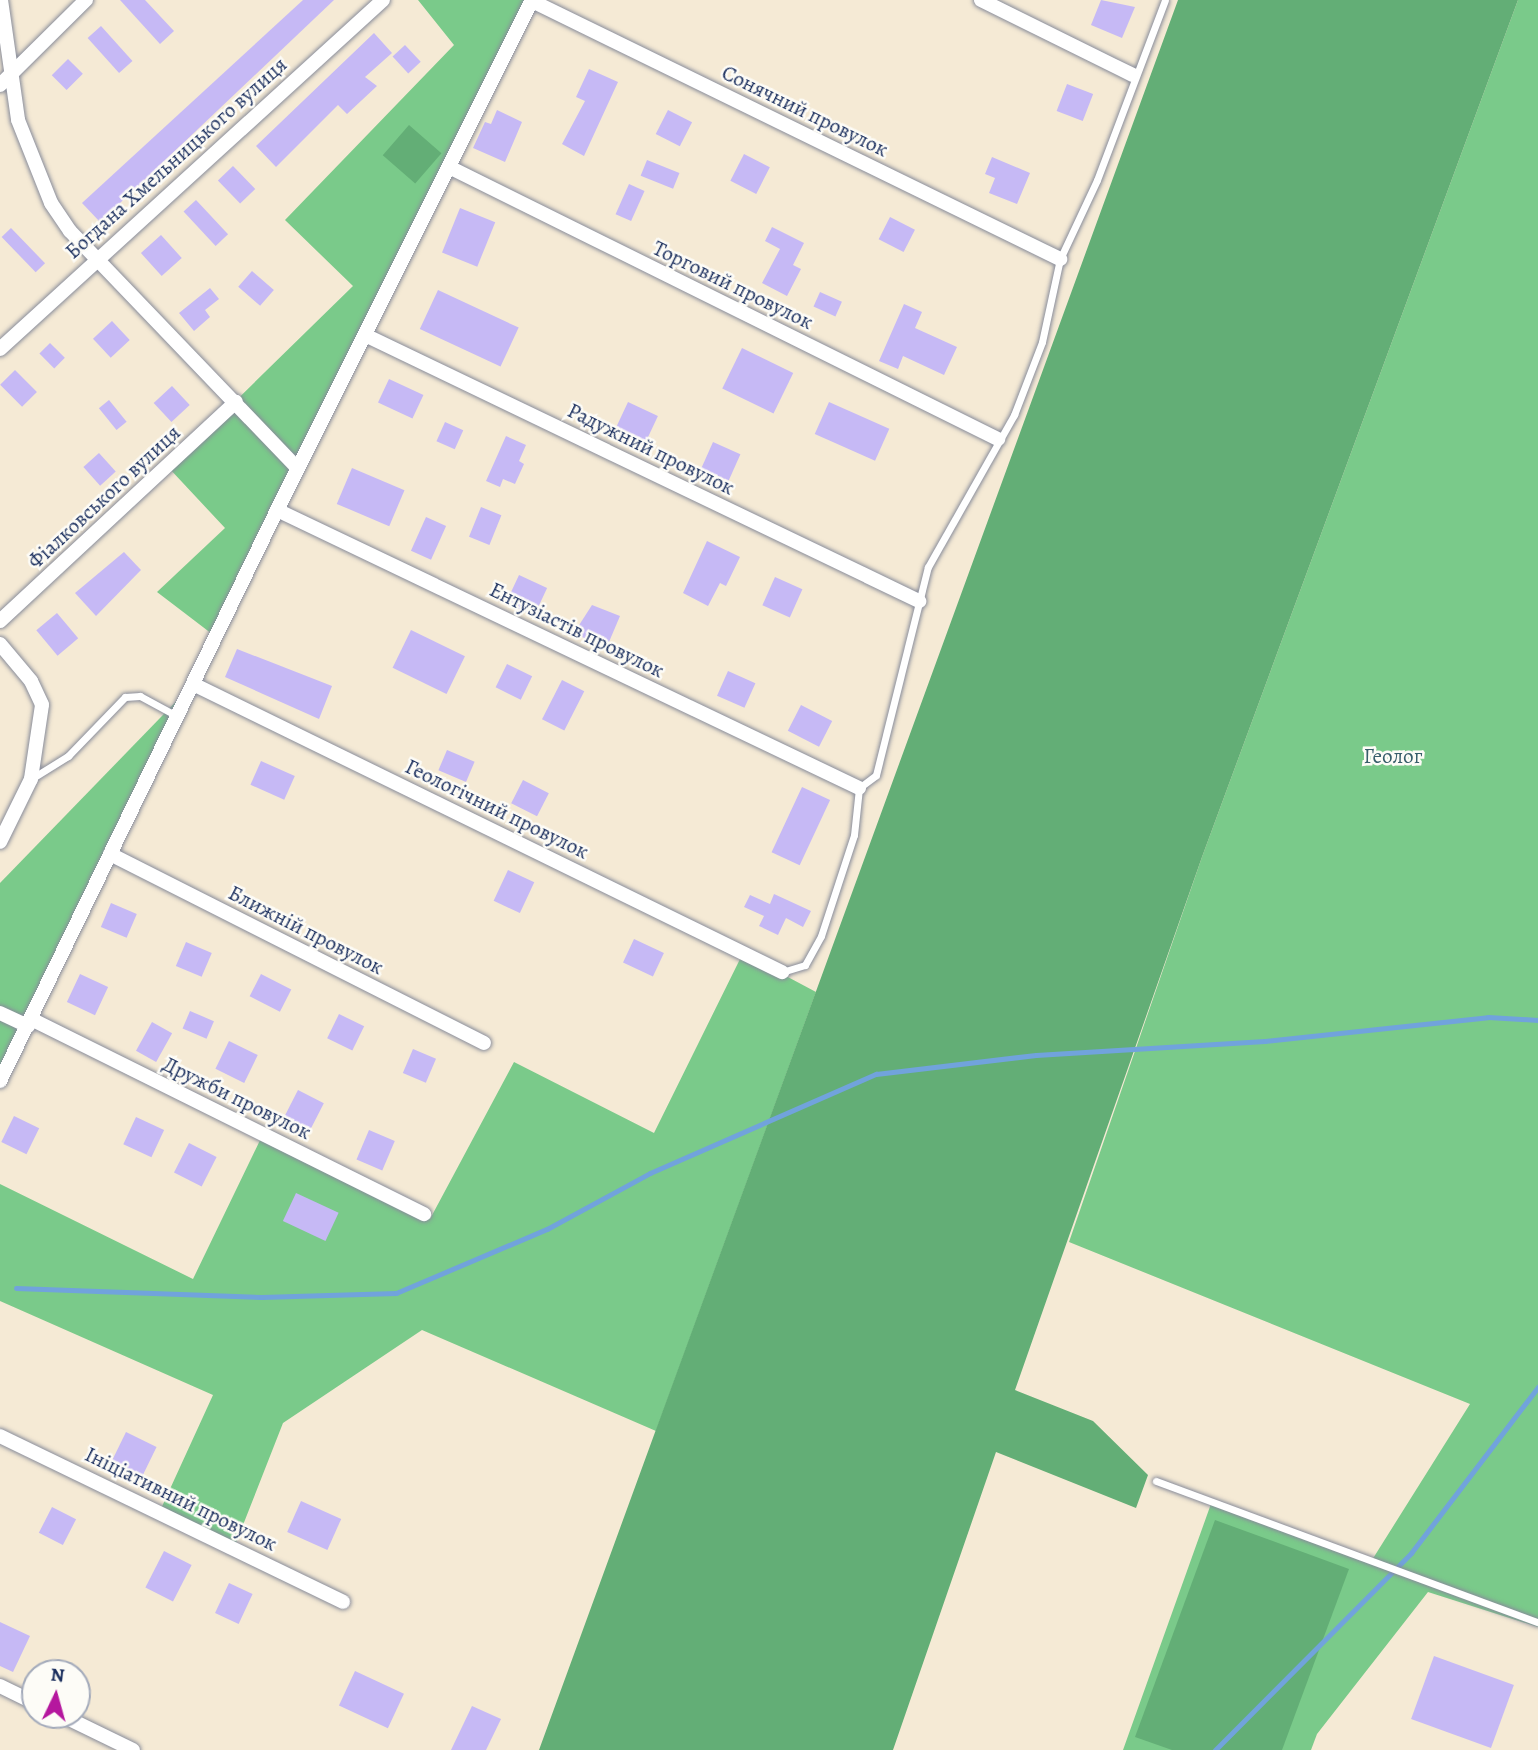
<!DOCTYPE html>
<meta charset="utf-8">
<style>
body{margin:0}
#map{position:relative;width:1538px;height:1750px;overflow:hidden;background:#f5ead5;font-family:Alegreya,serif}
div>[style]{position:absolute}
[style*='--x']{left:calc(var(--x)*1px);top:calc(var(--y)*1px);width:calc(var(--w)*1px);rotate:calc(var(--a)*1deg)}
.green>*{inset:0;background:#7aca8a}
.forest>*{inset:0;background:#63ae76;transform-origin:0 0}
.stream>*{height:5px;margin:-2.5px;padding:0 2.5px;transform-origin:2.5px;border-radius:2.5px;background:#71a3dc}
.building>*{inset:0;background:#c6b9f5;transform-origin:0 0}
.roads{filter:drop-shadow(0 0 2px #888c9a) drop-shadow(0 0 2px #888c9a)}
.lane>*{height:7px;margin:-3.5px;padding:0 3.5px;transform-origin:3.5px;border-radius:3.5px;background:#fff}
.street>*{height:14px;margin:-7px;padding:0 7px;transform-origin:7px;border-radius:7px;background:#fff}
span{translate:-50% -50%;white-space:nowrap;text-align:center;line-height:1.15;-webkit-text-stroke:5px #fdfcf7;paint-order:stroke}
.street-label{font-size:21px;color:#1b2f5e}
.park-label{font-size:21px;color:#385e6b}
.north{position:absolute;left:21px;top:1659px;width:70px;height:70px;box-sizing:border-box;background:#fdfcf7;border:2px solid #a3aaba;border-radius:50%;rotate:5deg;font-size:19px;font-weight:700;line-height:28px;text-align:center;color:#1b2f5e}
.north::after{content:'';display:block;margin:auto;width:24px;height:32px;background:#b5179e;clip-path:polygon(50% 0,100% 100%,50% 72%,0 100%)}
</style>
<div id="map">
<div class="green">
<i style="clip-path:polygon(418px 0,532px 0,216px 637px,157px 592px,225px 528px,168px 467px,353px 286px,285px 220px,454px 45px)"></i>
<i style="clip-path:polygon(1518px 0,1538px 0,1538px 1627px,1428px 1592px,1317px 1734px,1311px 1750px,1123px 1750px,1212px 1501px,1372px 1560px,1470px 1404px,1069px 1242px,1202px 857px)"></i>
<i style="clip-path:polygon(193px 684px,0 1081px,0 883px)"></i>
<i style="clip-path:polygon(743px 953px,816px 992px,656px 1431px,422px 1330px,283px 1423px,234px 1548px,159px 1513px,213px 1395px,0 1301px,0 1184px,193px 1279px,263px 1134px,430px 1219px,514px 1062px,654px 1133px)"></i>
</div>
<div class="forest">
<i style="clip-path:polygon(1178px 0,1518px 0,1202px 857px,1015px 1390px,1093px 1421px,1148px 1475px,1136px 1508px,996px 1452px,893px 1750px,539px 1750px)"></i>
<i style="left:409px;top:125px;width:43px;height:40px;rotate:41deg"></i>
<i style="clip-path:polygon(1215px 1520px,1349px 1569px,1282px 1750px,1172px 1750px,1135px 1737px)"></i>
</div>
<div class="stream">
<i style="--x:16;--y:1288;--w:245;--a:2.1"></i>
<i style="--x:261;--y:1297;--w:135;--a:-1.7"></i>
<i style="--x:396;--y:1293;--w:164;--a:-23"></i>
<i style="--x:547;--y:1229;--w:117;--a:-28.5"></i>
<i style="--x:650;--y:1173;--w:247;--a:-23.7"></i>
<i style="--x:876;--y:1074;--w:161;--a:-6.8"></i>
<i style="--x:1036;--y:1055;--w:229;--a:-3.5"></i>
<i style="--x:1265;--y:1041;--w:224;--a:-6.1"></i>
<i style="--x:1488;--y:1017;--w:50;--a:3.4"></i>
<i style="--x:1215;--y:1750;--w:278;--a:-45.1"></i>
<i style="--x:1411;--y:1553;--w:209;--a:-52.6"></i>
</div>
<div class="building">
<i style="clip-path:polygon(120px 0,145px 0,174px 31px,160px 44px)"></i>
<i style="clip-path:polygon(303px 0,334px 0,100px 222px,82px 203px)"></i>
<i style="clip-path:polygon(1101px 0,1135px 7px,1122px 38px,1091px 25px)"></i>
<i style="left:101px;top:26px;width:47px;height:18px;rotate:48deg"></i>
<i style="clip-path:polygon(374px 33px,392px 53px,365px 77px,377px 86px,347px 114px,338px 105px,276px 167px,256px 146px)"></i>
<i style="left:405px;top:45px;width:23px;height:17px;rotate:47deg"></i>
<i style="left:68px;top:59px;width:21px;height:23px;rotate:45deg"></i>
<i style="clip-path:polygon(589px 69px,618px 82px,584px 156px,562px 144px,585px 101px,576px 97px)"></i>
<i style="left:1067px;top:84px;width:28px;height:29px;rotate:21deg"></i>
<i style="clip-path:polygon(497px 110px,522px 122px,505px 162px,473px 148px,485px 122px,491px 124px)"></i>
<i style="left:668px;top:110px;width:27px;height:27px;rotate:27deg"></i>
<i style="left:744px;top:154px;width:29px;height:30px;rotate:27deg"></i>
<i style="clip-path:polygon(992px 157px,1030px 173px,1017px 204px,989px 193px,995px 178px,985px 174px)"></i>
<i style="left:647px;top:160px;width:35px;height:17px;rotate:22deg"></i>
<i style="left:233px;top:166px;width:32px;height:21px;rotate:46deg"></i>
<i style="left:629px;top:184px;width:17px;height:33px;rotate:24deg"></i>
<i style="left:196px;top:200px;width:47px;height:17px;rotate:47deg"></i>
<i style="left:460px;top:208px;width:38px;height:48px;rotate:22deg"></i>
<i style="left:890px;top:217px;width:28px;height:25px;rotate:27deg"></i>
<i style="clip-path:polygon(772px 227px,804px 243px,793px 265px,801px 269px,787px 296px,762px 283px,780px 249px,765px 241px)"></i>
<i style="left:11px;top:228px;width:49px;height:13px;rotate:46deg"></i>
<i style="left:161px;top:235px;width:31px;height:27px;rotate:48deg"></i>
<i style="left:252px;top:271px;width:29px;height:21px;rotate:41deg"></i>
<i style="clip-path:polygon(210px 288px,219px 299px,205px 310px,210px 317px,194px 331px,179px 313px)"></i>
<i style="left:438px;top:290px;width:89px;height:43px;rotate:25deg"></i>
<i style="left:820px;top:292px;width:24px;height:16px;rotate:24deg"></i>
<i style="clip-path:polygon(904px 304px,922px 312px,915px 328px,957px 347px,944px 375px,903px 356px,898px 369px,879px 361px)"></i>
<i style="left:112px;top:321px;width:26px;height:26px;rotate:47deg"></i>
<i style="left:50px;top:343px;width:21px;height:15px;rotate:45deg"></i>
<i style="left:742px;top:348px;width:57px;height:45px;rotate:26deg"></i>
<i style="left:15px;top:370px;width:31px;height:21px;rotate:45deg"></i>
<i style="left:389px;top:379px;width:38px;height:26px;rotate:25deg"></i>
<i style="left:172px;top:386px;width:26px;height:25px;rotate:47deg"></i>
<i style="left:109px;top:400px;width:28px;height:13px;rotate:51deg"></i>
<i style="left:628px;top:402px;width:33px;height:34px;rotate:25deg"></i>
<i style="left:829px;top:402px;width:66px;height:35px;rotate:24deg"></i>
<i style="left:445px;top:422px;width:20px;height:21px;rotate:24deg"></i>
<i style="clip-path:polygon(506px 436px,526px 445px,519px 461px,524px 464px,515px 484px,503px 479px,500px 487px,486px 481px)"></i>
<i style="left:713px;top:442px;width:30px;height:29px;rotate:24deg"></i>
<i style="left:99px;top:453px;width:25px;height:21px;rotate:48deg"></i>
<i style="left:352px;top:468px;width:57px;height:39px;rotate:23deg"></i>
<i style="left:481px;top:507px;width:22px;height:32px;rotate:22deg"></i>
<i style="left:426px;top:517px;width:22px;height:37px;rotate:24deg"></i>
<i style="clip-path:polygon(707px 541px,740px 557px,726px 586px,720px 583px,708px 606px,683px 593px)"></i>
<i style="clip-path:polygon(124px 552px,141px 570px,96px 616px,75px 593px)"></i>
<i style="left:519px;top:575px;width:31px;height:31px;rotate:25deg"></i>
<i style="left:775px;top:577px;width:30px;height:31px;rotate:24deg"></i>
<i style="clip-path:polygon(592px 605px,620px 616px,606px 649px,574px 633px)"></i>
<i style="left:57px;top:613px;width:33px;height:27px;rotate:50deg"></i>
<i style="left:411px;top:630px;width:60px;height:42px;rotate:26deg"></i>
<i style="clip-path:polygon(237px 649px,332px 686px,319px 719px,225px 677px)"></i>
<i style="left:507px;top:664px;width:28px;height:26px;rotate:26deg"></i>
<i style="left:728px;top:671px;width:30px;height:27px;rotate:24deg"></i>
<i style="left:562px;top:680px;width:25px;height:44px;rotate:27deg"></i>
<i style="left:801px;top:705px;width:35px;height:29px;rotate:27deg"></i>
<i style="left:447px;top:750px;width:30px;height:22px;rotate:23deg"></i>
<i style="left:261px;top:761px;width:37px;height:26px;rotate:24deg"></i>
<i style="left:523px;top:780px;width:29px;height:26px;rotate:27deg"></i>
<i style="left:802px;top:787px;width:31px;height:72px;rotate:25deg"></i>
<i style="left:508px;top:870px;width:29px;height:34px;rotate:25deg"></i>
<i style="clip-path:polygon(774px 894px,811px 911px,803px 927px,786px 918px,778px 935px,759px 926px,764px 916px,744px 907px,750px 895px,770px 904px)"></i>
<i style="left:111px;top:903px;width:28px;height:26px;rotate:23deg"></i>
<i style="left:634px;top:939px;width:33px;height:26px;rotate:25deg"></i>
<i style="left:186px;top:942px;width:28px;height:26px;rotate:23deg"></i>
<i style="left:80px;top:974px;width:31px;height:31px;rotate:25deg"></i>
<i style="left:261px;top:974px;width:34px;height:25px;rotate:27deg"></i>
<i style="left:190px;top:1011px;width:26px;height:19px;rotate:23deg"></i>
<i style="left:339px;top:1014px;width:28px;height:27px;rotate:26deg"></i>
<i style="left:152px;top:1022px;width:23px;height:33px;rotate:29deg"></i>
<i style="left:229px;top:1041px;width:32px;height:31px;rotate:26deg"></i>
<i style="left:413px;top:1049px;width:25px;height:26px;rotate:23deg"></i>
<i style="left:298px;top:1090px;width:29px;height:31px;rotate:27deg"></i>
<i style="left:14px;top:1116px;width:28px;height:29px;rotate:26deg"></i>
<i style="left:136px;top:1117px;width:31px;height:30px;rotate:25deg"></i>
<i style="left:369px;top:1130px;width:28px;height:32px;rotate:23deg"></i>
<i style="left:189px;top:1143px;width:31px;height:33px;rotate:27deg"></i>
<i style="left:296px;top:1193px;width:47px;height:31px;rotate:25deg"></i>
<i style="left:126px;top:1432px;width:34px;height:34px;rotate:26deg"></i>
<i style="left:301px;top:1501px;width:44px;height:34px;rotate:24deg"></i>
<i style="left:52px;top:1507px;width:27px;height:29px;rotate:27deg"></i>
<i style="left:164px;top:1551px;width:31px;height:41px;rotate:27deg"></i>
<i style="left:229px;top:1583px;width:26px;height:33px;rotate:25deg"></i>
<i style="clip-path:polygon(0 1622px,30px 1636px,13px 1672px,0 1666px)"></i>
<i style="left:1434px;top:1656px;width:85px;height:67px;rotate:20deg"></i>
<i style="left:355px;top:1671px;width:54px;height:38px;rotate:25deg"></i>
<i style="clip-path:polygon(472px 1706px,501px 1719px,486px 1750px,451px 1750px)"></i>
</div>
<div class="roads">
<div class="lane">
<i style="--x:31;--y:779;--w:44;--a:-31.9"></i>
<i style="--x:68;--y:756;--w:82;--a:-46"></i>
<i style="--x:125;--y:697;--w:15;--a:-4"></i>
<i style="--x:140;--y:696;--w:42;--a:28.4"></i>
<i style="--x:782;--y:972;--w:24;--a:-17"></i>
<i style="--x:805;--y:965;--w:33;--a:-61"></i>
<i style="--x:821;--y:936;--w:106;--a:-71.9"></i>
<i style="--x:854;--y:835;--w:47;--a:-83.9"></i>
<i style="--x:859;--y:788;--w:21;--a:-37"></i>
<i style="--x:876;--y:775;--w:214;--a:-76"></i>
<i style="--x:928;--y:567;--w:175;--a:-60.5"></i>
<i style="--x:1014;--y:415;--w:78;--a:-69"></i>
<i style="--x:1042;--y:342;--w:85;--a:-77.8"></i>
<i style="--x:1060;--y:259;--w:87;--a:-64.9"></i>
<i style="--x:1097;--y:180;--w:192;--a:-69.3"></i>
<i style="--x:1156;--y:1481;--w:407;--a:20.3"></i>
</div>
<div class="street">
<i style="--x:1;--y:0;--w:121;--a:81.9"></i>
<i style="--x:18;--y:120;--w:89;--a:68.3"></i>
<i style="--x:51;--y:203;--w:34;--a:56"></i>
<i style="--x:70;--y:231;--w:328;--a:46.2"></i>
<i style="--x:981;--y:0;--w:169;--a:26.3"></i>
<i style="--x:532;--y:1;--w:588;--a:26.04"></i>
<i style="--x:0;--y:85;--w:121;--a:-44.7"></i>
<i style="--x:449;--y:167;--w:613;--a:26.36"></i>
<i style="--x:365;--y:335;--w:615;--a:25.65"></i>
<i style="--x:0;--y:349;--w:518;--a:-42.34"></i>
<i style="--x:277;--y:510;--w:645;--a:25.53"></i>
<i style="--x:0;--y:621;--w:322;--a:-42.9"></i>
<i style="--x:0;--y:644;--w:48;--a:50"></i>
<i style="--x:31;--y:681;--w:26;--a:65"></i>
<i style="--x:42;--y:705;--w:75;--a:98.5"></i>
<i style="--x:31;--y:779;--w:70;--a:116.2"></i>
<i style="--x:193;--y:684;--w:656;--a:26.06"></i>
<i style="--x:110;--y:854;--w:419;--a:26.8"></i>
<i style="--x:0;--y:1013;--w:31;--a:25"></i>
<i style="--x:31;--y:1019;--w:439;--a:26.4"></i>
<i style="--x:0;--y:1081;--w:635;--a:-64.12"></i>
<i style="--x:277;--y:510;--w:570;--a:-63.43"></i>
<i style="--x:0;--y:1436;--w:381;--a:25.8"></i>
<i style="--x:0;--y:1686;--w:39;--a:26"></i>
<i style="--x:61;--y:1715;--w:80;--a:25.9"></i>
</div>
</div>
<div class="street-label">
<span style="left:805px;top:111px;rotate:26deg">Сонячний провулок</span>
<span style="left:176px;top:158px;rotate:-42deg">Богдана Хмельницького вулиця</span>
<span style="left:733px;top:285px;rotate:26deg">Торговий провулок</span>
<span style="left:651px;top:449px;rotate:26deg">Радужний провулок</span>
<span style="left:104px;top:497px;rotate:-43deg">Фіалковського вулиця</span>
<span style="left:577px;top:630px;rotate:26deg">Ентузіастів провулок</span>
<span style="left:497px;top:809px;rotate:26deg">Геологічний провулок</span>
<span style="left:306px;top:930px;rotate:27deg">Ближній провулок</span>
<span style="left:237px;top:1098px;rotate:26deg">Дружби провулок</span>
<span style="left:181px;top:1499px;rotate:26deg">Ініціативний провулок</span>
</div>
<div class="park-label">
<span style="left:1393px;top:756px">Геолог</span>
</div>
<div class="north">N</div>
</div>
